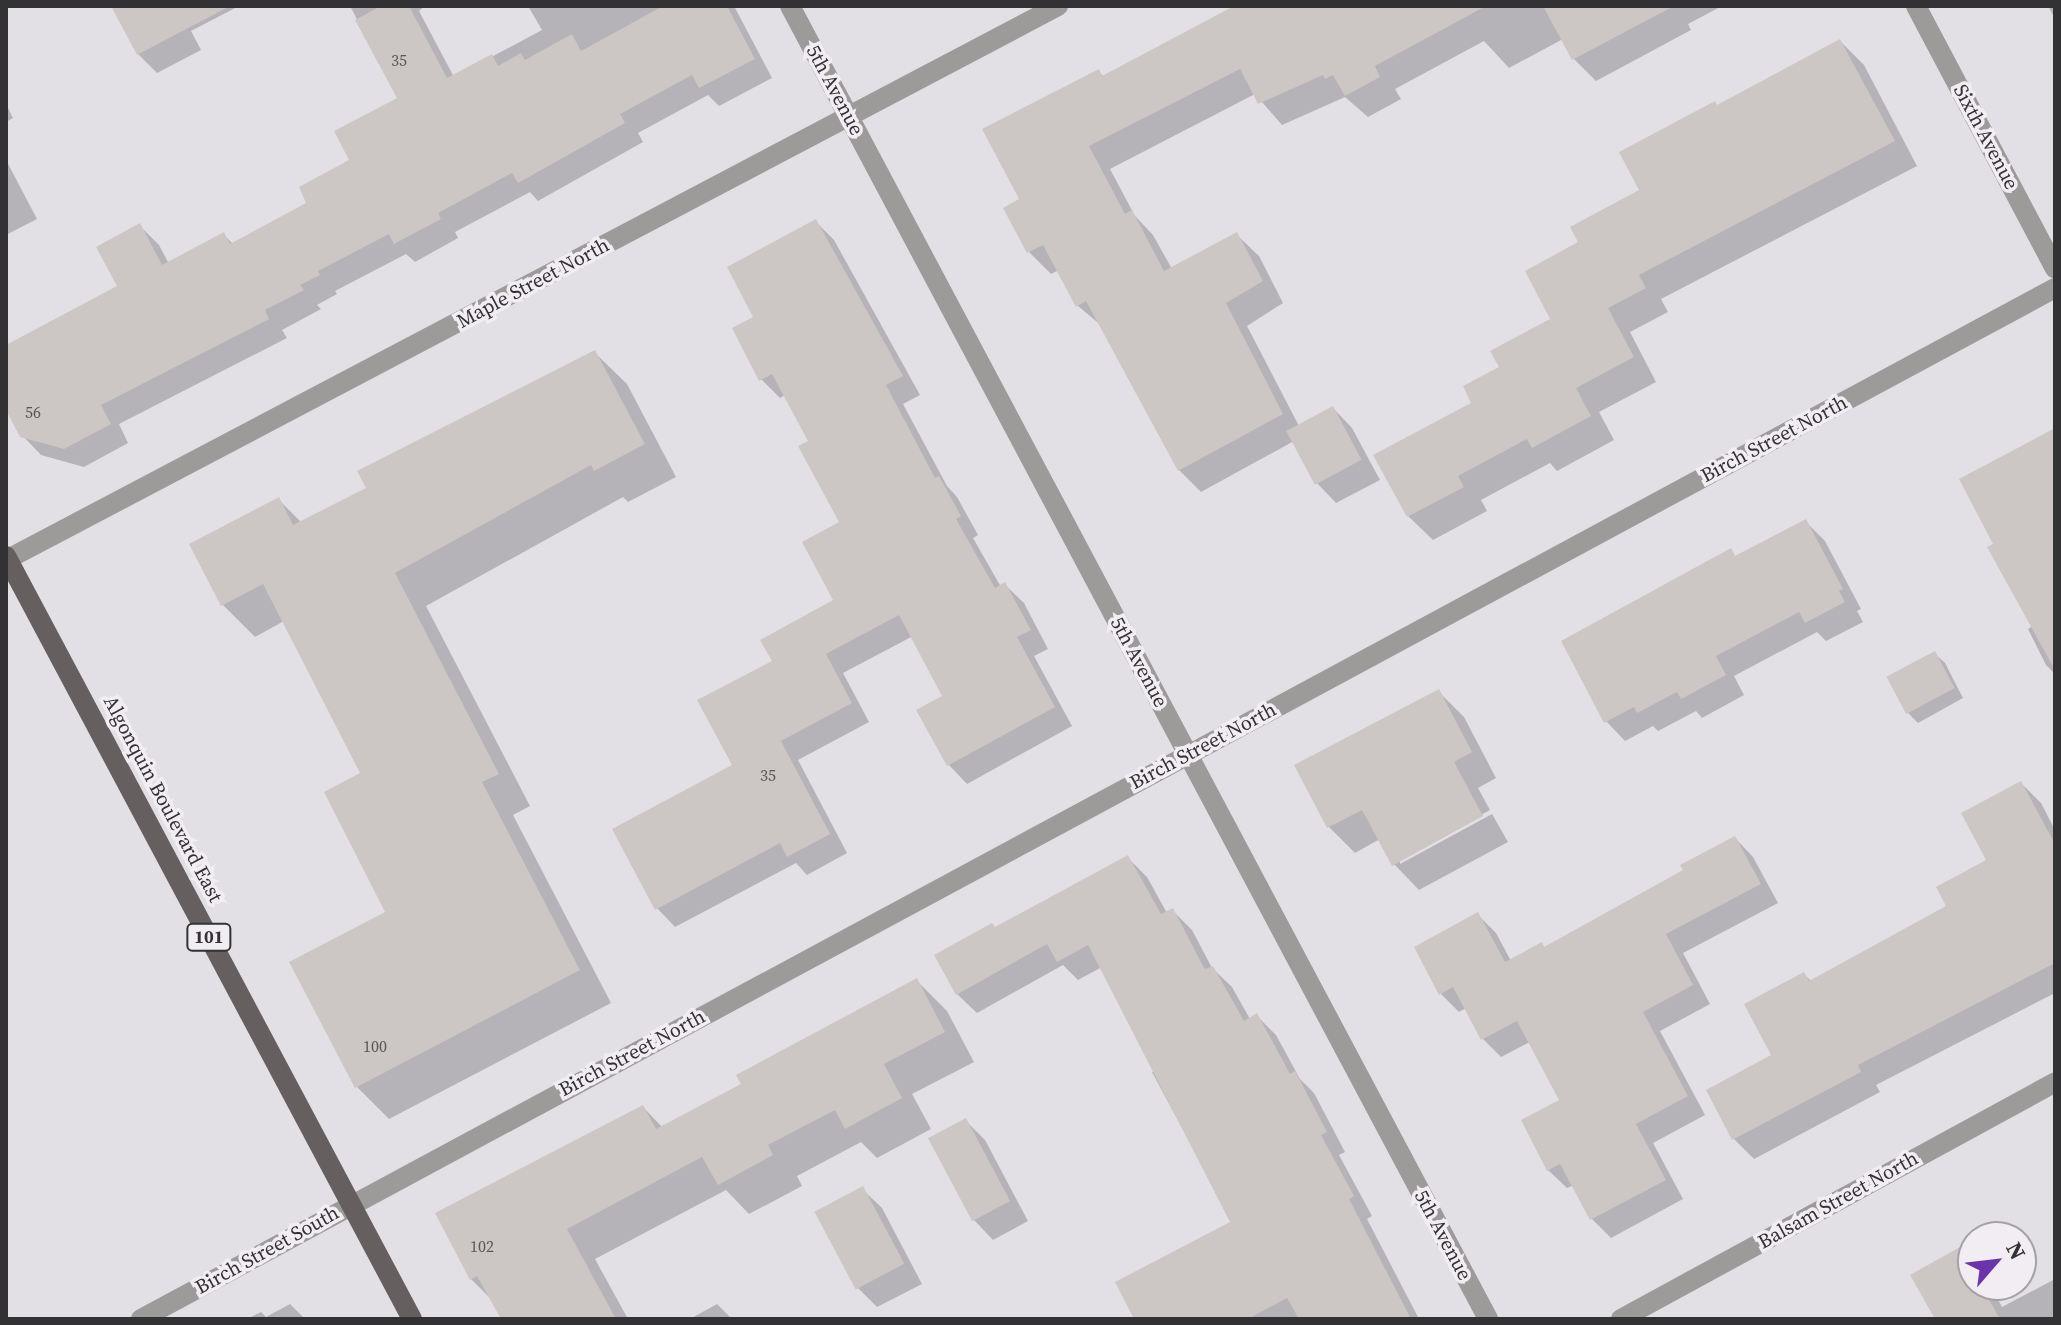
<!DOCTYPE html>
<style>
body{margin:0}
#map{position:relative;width:2061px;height:1325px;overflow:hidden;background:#e3e0e5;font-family:"Source Serif 4",serif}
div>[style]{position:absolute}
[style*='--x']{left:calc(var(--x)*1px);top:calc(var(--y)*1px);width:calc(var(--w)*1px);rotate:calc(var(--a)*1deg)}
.shadow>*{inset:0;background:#0003}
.building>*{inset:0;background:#ccc6c4;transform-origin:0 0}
.street>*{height:20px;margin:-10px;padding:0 10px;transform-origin:10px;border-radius:10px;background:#9d9a9a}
.primary>*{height:20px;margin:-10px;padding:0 10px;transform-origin:10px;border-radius:10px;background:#65605f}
span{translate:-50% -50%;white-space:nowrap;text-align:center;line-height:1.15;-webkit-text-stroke:7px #f1edf2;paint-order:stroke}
.number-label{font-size:16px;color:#585657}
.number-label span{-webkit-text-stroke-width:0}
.shield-label span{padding:2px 6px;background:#f1edf2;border:2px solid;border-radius:6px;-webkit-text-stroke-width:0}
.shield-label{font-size:18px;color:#323133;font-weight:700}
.street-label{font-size:20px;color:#323133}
.frame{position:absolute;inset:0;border:8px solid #323133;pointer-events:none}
.north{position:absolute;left:1957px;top:1221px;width:80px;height:80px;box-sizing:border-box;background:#f1edf2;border:2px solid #a5a2a6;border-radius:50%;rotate:62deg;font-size:22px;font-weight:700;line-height:32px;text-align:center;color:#323133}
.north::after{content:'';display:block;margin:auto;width:28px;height:36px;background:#6c34aa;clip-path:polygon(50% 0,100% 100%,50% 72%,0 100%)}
</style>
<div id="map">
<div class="shadow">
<i style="clip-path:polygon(113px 6px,239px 6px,191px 31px,201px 50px,157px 73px,138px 54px)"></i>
<i style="clip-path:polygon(350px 6px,425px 6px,419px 11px,454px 77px,542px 30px,528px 6px,734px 6px,772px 78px,719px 106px,708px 95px,638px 133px,643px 142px,538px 201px,530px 192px,455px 232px,458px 238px,415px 262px,406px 254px,335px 291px,337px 294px,317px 305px,321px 309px,282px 330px,287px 338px,119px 424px,128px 443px,84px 467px,41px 455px,22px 435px,6px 406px,6px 347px,120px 287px,140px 226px,159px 245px,169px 264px,224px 235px,234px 245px,309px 204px,352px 161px,399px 99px)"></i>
<i style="clip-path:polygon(1265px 6px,1722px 6px,1688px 24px,1691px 30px,1596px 81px,1574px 59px,1563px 39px,1509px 68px,1484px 41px,1395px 89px,1401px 99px,1368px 117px,1345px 97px,1282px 125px,1255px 94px,1110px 169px,1135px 216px,1153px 235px,1172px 269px,1237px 235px,1259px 256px,1283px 303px,1247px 326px,1299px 426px,1333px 408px,1352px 428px,1380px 480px,1336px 503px,1317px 483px,1294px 441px,1201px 492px,1179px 470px,1102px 326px,1078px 306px,1059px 270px,1051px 274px,1029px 252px,1006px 208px,1022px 200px,1098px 71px,1104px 77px)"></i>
<i style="clip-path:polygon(2048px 6px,2055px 6px,2055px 19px)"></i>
<i style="clip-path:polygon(1840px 41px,1864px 65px,1917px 166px,1661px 299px,1668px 312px,1630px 332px,1656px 382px,1599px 412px,1614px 440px,1557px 471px,1550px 463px,1481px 500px,1487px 511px,1433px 540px,1408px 516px,1474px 404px,1502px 368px,1552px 320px,1581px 243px,1642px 191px,1718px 107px)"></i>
<i style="clip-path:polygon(6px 104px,13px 118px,6px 122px)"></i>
<i style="clip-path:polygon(6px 160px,37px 219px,6px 235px)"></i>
<i style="clip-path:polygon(816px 222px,834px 240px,920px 395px,903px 404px,947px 486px,957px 497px,978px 535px,973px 538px,1001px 587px,1005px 585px,1024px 603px,1048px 649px,1034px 656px,1072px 726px,967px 784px,949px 765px,919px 711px,945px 696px,913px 636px,843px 673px,869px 722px,798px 760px,847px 853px,807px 875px,796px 863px,675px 927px,657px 908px,734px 766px,774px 662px,836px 601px,841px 523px,811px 442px,785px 395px,780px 398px,761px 379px,756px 318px)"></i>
<i style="clip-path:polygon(594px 352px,627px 384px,676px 477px,628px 502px,623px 497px,426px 606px,530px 806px,513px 815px,611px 1003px,389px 1119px,357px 1087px,388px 912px,363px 774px,284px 621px,255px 637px,223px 605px,279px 500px,302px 523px,369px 488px)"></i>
<i style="clip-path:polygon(2055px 445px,2055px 674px,2046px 665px,2028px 629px,2033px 626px,1996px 545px)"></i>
<i style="clip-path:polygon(1805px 521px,1825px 541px,1861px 609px,1857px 611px,1863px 622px,1826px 641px,1817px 632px,1734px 676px,1744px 695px,1702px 718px,1696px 711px,1658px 731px,1653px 726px,1625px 741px,1606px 721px,1730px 551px,1737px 558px)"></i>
<i style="clip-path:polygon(1935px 654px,1945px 663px,1963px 698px,1918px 723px,1908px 713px)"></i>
<i style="clip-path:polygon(1438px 691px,1464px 717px,1496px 778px,1478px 788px,1490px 810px,1400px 859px,1400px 864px,1492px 814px,1508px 842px,1419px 890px,1394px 864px,1380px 839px,1355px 853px,1329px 827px,1297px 766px)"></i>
<i style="clip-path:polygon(2021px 783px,2041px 803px,2055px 830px,2055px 993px,1876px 1085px,1880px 1092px,1754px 1159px,1734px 1139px,1708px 1091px,1774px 1056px,1804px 974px,1812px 982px,1949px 907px,1989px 861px)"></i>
<i style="clip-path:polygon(1735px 838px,1753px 857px,1778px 903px,1683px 953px,1710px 1004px,1660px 1031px,1705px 1115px,1653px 1143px,1683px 1199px,1611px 1238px,1592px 1219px,1574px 1185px,1567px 1188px,1548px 1170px,1562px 1101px,1530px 1042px,1501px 1057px,1483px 1039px,1466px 1008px,1459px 1012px,1441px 994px,1478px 915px,1496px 933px,1511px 961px,1545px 949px,1685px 871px)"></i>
<i style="clip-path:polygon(1128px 858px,1147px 877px,1167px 913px,1172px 910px,1192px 930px,1212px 968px,1232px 987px,1250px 1019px,1257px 1016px,1276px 1035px,1300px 1079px,1314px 1093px,1345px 1152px,1339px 1155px,1372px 1216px,1367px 1219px,1419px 1319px,1149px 1319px,1233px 1223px,1152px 1072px,1157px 1070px,1102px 967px,1078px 980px,1063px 965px,977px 1013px,957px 994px,996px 929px)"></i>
<i style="clip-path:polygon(917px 981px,947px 1011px,974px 1062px,912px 1094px,931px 1129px,877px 1158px,861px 1142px,797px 1176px,802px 1186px,749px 1214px,726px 1190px,595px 1259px,628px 1319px,503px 1319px,492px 1300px,471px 1279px,643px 1107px,663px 1128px,743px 1085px)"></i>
<i style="clip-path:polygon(966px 1121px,985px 1140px,1028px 1221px,993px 1240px,974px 1220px,931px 1139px)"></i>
<i style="clip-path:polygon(862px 1189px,882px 1208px,922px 1284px,877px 1307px,858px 1288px)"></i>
<i style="clip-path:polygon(1960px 1249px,1973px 1262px,1973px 1285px,1990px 1285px,2002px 1307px,2055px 1279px,2055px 1319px,1937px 1319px)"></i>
<i style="clip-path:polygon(290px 1304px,305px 1319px,247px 1319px,261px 1312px,266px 1317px)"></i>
<i style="clip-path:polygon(717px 1304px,732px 1319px,690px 1319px)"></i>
</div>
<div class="building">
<i style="clip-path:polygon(111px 6px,230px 6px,137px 55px)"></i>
<i style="clip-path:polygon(381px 6px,409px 6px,447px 78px,492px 54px,498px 66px,521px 53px,525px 60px,572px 34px,581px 51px,663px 6px,727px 6px,755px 59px,699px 88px,692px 75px,620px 114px,625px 123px,518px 183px,512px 173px,438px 213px,441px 219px,394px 244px,389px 234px,318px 271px,320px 275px,300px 285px,304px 290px,265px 310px,269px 319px,101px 405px,111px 424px,64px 449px,20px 437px,6px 410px,6px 345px,117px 286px,96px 247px,140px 223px,162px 265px,224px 232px,230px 244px,306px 203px,299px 187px,349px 160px,334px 131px,397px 98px,355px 20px)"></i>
<i style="clip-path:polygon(1234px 6px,1486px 6px,1375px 66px,1380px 77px,1345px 96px,1333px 75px,1325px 79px,1323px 75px,1258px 104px,1240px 69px,1089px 146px,1125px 214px,1132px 210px,1164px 271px,1237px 232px,1263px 281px,1226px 303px,1283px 414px,1178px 471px,1086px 301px,1076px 307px,1043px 245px,1027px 253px,1003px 208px,1019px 199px,982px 129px,1099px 69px,1102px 76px)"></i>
<i style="clip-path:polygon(1543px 6px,1674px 6px,1572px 60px)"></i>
<i style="clip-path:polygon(1840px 39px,1895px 141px,1639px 275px,1646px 288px,1608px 308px,1634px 357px,1576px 388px,1591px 416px,1532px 448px,1527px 439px,1458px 476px,1464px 487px,1407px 517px,1373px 455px,1471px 403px,1463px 386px,1499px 367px,1490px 351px,1550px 319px,1525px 271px,1578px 242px,1570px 227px,1639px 190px,1619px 152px,1715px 101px,1717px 105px)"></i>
<i style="clip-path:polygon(816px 219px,903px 376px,886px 385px,935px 478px,939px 476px,961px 516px,956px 519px,995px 588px,1005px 582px,1031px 630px,1017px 637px,1055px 707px,947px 766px,916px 710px,942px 696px,899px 615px,826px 654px,852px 703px,781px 741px,830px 834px,787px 857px,780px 843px,655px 910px,612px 829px,732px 765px,697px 700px,772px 661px,760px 640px,833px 600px,802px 542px,839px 522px,798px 446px,808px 441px,772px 374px,759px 381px,732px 328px,753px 317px,727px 267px)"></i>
<i style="clip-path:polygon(595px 350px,645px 444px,594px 471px,591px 465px,395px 573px,499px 774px,482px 782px,580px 970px,355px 1088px,289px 962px,385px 912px,324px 792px,360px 773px,263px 584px,221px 606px,189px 544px,279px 497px,293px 525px,366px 488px,357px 471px)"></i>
<i style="left:1333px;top:406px;width:61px;height:53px;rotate:62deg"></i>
<i style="clip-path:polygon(2055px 428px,2055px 670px,1987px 547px,1993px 544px,1959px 479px)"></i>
<i style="clip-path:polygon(1806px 519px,1843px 589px,1839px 591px,1845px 602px,1805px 623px,1799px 612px,1716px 656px,1726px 675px,1681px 699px,1677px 692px,1637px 713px,1634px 707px,1604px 723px,1561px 641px,1731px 548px,1735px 556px)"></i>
<i style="left:1935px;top:651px;width:42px;height:55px;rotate:62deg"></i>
<i style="clip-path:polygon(1439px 689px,1472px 752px,1454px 762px,1483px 816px,1392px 866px,1362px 810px,1327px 828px,1294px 765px)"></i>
<i style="clip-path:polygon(2021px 781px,2055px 844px,2055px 963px,1858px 1065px,1861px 1072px,1732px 1140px,1706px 1090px,1771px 1055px,1744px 1004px,1804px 972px,1809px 981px,1946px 906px,1936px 887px,1986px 860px,1961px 813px)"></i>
<i style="clip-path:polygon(1735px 836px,1761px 884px,1666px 934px,1693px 985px,1643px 1012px,1688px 1096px,1636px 1124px,1666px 1180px,1590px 1220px,1560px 1164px,1547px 1171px,1521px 1120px,1559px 1100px,1517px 1021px,1481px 1040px,1453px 987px,1439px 995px,1414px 947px,1478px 912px,1505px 962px,1542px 942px,1544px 947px,1683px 870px,1680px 865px)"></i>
<i style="clip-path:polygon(1128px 855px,1161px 914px,1173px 908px,1203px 966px,1205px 969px,1213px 966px,1244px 1021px,1257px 1013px,1290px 1074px,1295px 1071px,1327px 1132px,1321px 1135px,1354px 1196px,1349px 1199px,1411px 1319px,1299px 1319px,1287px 1298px,1248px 1319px,1134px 1319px,1115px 1282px,1230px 1222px,1088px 945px,1057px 962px,1047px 944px,956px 995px,934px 955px,992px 923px,995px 927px)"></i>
<i style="clip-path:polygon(917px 978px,945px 1032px,884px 1064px,902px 1098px,845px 1129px,835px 1110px,768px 1145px,773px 1155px,718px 1185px,702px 1157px,567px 1229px,616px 1319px,501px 1319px,477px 1276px,470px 1280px,435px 1213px,643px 1105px,656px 1129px,741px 1084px,736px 1075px)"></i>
<i style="left:966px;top:1118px;width:94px;height:43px;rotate:62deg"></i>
<i style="left:863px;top:1186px;width:88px;height:55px;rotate:62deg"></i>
<i style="clip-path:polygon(1960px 1247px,1973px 1270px,1973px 1285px,1981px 1285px,2000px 1319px,1935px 1319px,1910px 1275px)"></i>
</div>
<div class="street">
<i style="--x:790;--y:6;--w:1487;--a:62"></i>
<i style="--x:1916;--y:6;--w:297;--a:62.1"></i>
<i style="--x:6;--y:560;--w:1189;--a:-27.77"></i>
<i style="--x:141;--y:1319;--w:2174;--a:-28.31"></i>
<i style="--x:1621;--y:1319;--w:494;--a:-28.6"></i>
</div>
<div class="primary">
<i style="--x:6;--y:556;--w:864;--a:61.98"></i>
</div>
<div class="number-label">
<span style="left:399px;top:60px">35</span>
<span style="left:33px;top:412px">56</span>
<span style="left:768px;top:775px">35</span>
<span style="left:375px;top:1046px">100</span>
<span style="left:482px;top:1246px">102</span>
</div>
<div class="shield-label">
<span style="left:209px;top:937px">101</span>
</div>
<div class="street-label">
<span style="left:835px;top:90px;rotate:62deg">5th Avenue</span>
<span style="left:1986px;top:137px;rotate:62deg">Sixth Avenue</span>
<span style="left:533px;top:283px;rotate:-28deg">Maple Street North</span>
<span style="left:1774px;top:439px;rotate:-28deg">Birch Street North</span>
<span style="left:1139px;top:662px;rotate:62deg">5th Avenue</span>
<span style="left:1203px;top:746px;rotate:-28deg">Birch Street North</span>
<span style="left:163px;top:799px;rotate:62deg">Algonquin Boulevard East</span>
<span style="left:632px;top:1053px;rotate:-28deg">Birch Street North</span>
<span style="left:1838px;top:1200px;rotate:-29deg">Balsam Street North</span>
<span style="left:1443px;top:1235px;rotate:62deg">5th Avenue</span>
<span style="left:267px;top:1250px;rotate:-29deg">Birch Street South</span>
</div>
<div class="frame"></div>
<div class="north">N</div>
</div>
